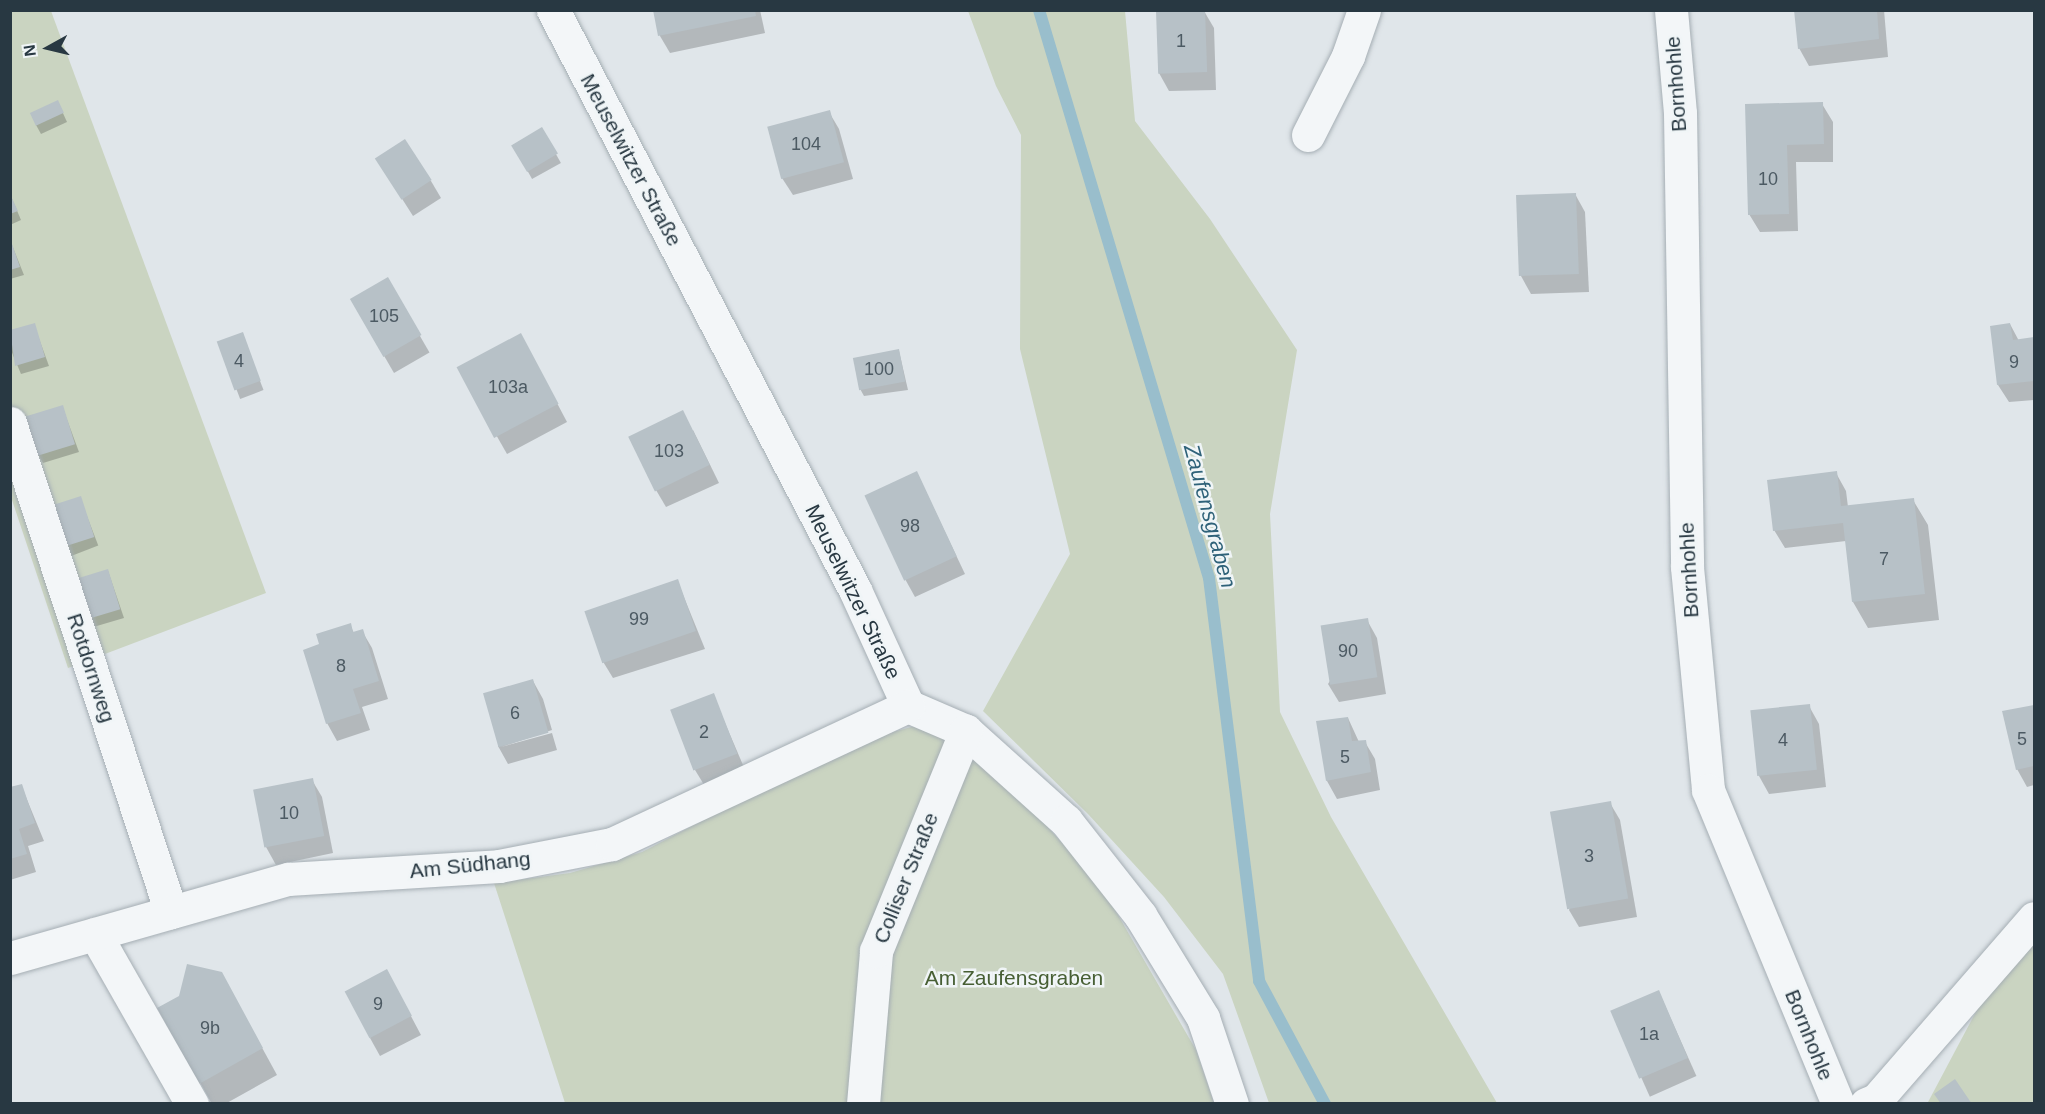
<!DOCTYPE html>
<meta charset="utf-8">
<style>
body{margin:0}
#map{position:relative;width:2045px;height:1114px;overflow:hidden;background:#e0e6ea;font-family:Arial,sans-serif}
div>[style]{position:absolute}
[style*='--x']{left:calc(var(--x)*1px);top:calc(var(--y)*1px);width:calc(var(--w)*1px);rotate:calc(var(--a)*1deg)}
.green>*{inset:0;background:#cad4c1}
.shadow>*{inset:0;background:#0003;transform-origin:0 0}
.stream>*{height:12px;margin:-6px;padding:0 6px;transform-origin:6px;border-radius:6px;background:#99becc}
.building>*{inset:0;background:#b7c1c7;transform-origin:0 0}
.roads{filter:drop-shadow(0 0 2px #a5aeb4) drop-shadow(0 0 2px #a5aeb4)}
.minor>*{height:33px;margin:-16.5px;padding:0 16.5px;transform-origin:16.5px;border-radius:16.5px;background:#f3f6f8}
span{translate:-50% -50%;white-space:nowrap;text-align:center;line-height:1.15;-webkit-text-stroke:5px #f0f5f7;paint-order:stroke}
.number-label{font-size:18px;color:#4c5a63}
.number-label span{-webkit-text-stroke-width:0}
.street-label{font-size:21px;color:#283842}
.park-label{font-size:21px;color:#475f34}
.water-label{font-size:22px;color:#2f6279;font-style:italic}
.frame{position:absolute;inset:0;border:12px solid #283842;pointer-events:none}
.north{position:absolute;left:18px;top:18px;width:60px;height:60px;-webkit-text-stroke:4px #f0f5f7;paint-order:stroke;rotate:262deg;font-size:16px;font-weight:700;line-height:24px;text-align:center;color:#283842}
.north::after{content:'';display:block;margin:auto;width:21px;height:27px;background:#283842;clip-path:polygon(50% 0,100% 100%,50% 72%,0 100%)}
</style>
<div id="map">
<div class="green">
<i style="clip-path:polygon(10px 11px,51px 11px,266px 593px,68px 668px,11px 497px)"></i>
<i style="clip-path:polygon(968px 11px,1125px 11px,1135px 121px,1210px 219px,1297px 350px,1270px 514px,1280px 712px,1331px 817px,1497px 1103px,1269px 1103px,1223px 974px,1164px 897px,1088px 814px,983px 711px,1070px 554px,1020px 349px,1021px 135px,996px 86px)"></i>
<i style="clip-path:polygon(915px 726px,957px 741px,1029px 806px,1103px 889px,1196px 1050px,1214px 1103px,565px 1103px,494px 883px,570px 873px,642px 852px,852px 743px)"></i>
<i style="clip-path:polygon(2034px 937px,2034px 1103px,1927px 1104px,1979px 1006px)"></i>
</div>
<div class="shadow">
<i style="clip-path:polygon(655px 10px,760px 10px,765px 33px,670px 53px,660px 36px)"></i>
<i style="clip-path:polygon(1796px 10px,1884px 10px,1888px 57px,1809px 66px,1799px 48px)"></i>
<i style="clip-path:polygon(1204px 11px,1214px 28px,1216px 90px,1169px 91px,1159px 73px,1157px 12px)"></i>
<i style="clip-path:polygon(1822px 104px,1833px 122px,1833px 162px,1796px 162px,1798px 231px,1760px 232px,1749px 214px,1747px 106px)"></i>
<i style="clip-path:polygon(62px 111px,67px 122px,41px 134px,36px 125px)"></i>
<i style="clip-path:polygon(829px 112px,839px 129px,853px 179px,793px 195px,782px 178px)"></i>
<i style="left:542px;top:129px;width:39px;height:33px;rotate:61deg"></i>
<i style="clip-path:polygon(378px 161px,431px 181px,441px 198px,413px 216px)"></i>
<i style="clip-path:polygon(10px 194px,21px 220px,10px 225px)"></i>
<i style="clip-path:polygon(1575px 194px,1585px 212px,1589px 292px,1531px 294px,1521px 276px,1517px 196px)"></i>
<i style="clip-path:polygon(10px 240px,24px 275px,10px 279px)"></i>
<i style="left:387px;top:279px;width:85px;height:41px;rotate:60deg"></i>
<i style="clip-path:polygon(2010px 324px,2019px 341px,2034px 341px,2034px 400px,2009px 402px,1998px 385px)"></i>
<i style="clip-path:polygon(34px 325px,49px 366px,21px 374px,10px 348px,10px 332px)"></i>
<i style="left:242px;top:334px;width:60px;height:25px;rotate:69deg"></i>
<i style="clip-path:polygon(899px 351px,908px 390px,864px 396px,859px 387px)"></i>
<i style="clip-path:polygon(530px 352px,567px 422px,507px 454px,459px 370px)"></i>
<i style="clip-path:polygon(62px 406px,79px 452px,43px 463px,38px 455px)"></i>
<i style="clip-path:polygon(693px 430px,719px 483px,666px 507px,656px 490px)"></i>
<i style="clip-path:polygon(917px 473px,965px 574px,915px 597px,905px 579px)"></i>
<i style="clip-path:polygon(1836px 473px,1846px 491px,1848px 507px,1913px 500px,1928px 525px,1939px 620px,1868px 628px,1853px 602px,1846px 541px,1785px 548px,1774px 530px)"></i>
<i style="left:80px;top:498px;width:51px;height:29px;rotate:69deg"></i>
<i style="clip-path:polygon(108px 571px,124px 618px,90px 628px,85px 620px)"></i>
<i style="clip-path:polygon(677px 580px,705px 649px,613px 678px,602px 660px)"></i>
<i style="clip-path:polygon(1367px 620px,1377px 638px,1386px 694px,1339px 702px,1328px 684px)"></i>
<i style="clip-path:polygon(350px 625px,354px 633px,362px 631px,372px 648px,388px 699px,362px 707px,370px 730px,337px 741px,327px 723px,321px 645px)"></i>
<i style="clip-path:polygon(533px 681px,543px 699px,552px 730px,501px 747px,552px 733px,557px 750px,508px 764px,498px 746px)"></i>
<i style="clip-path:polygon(713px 695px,746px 772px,706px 788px,695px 770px)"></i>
<i style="clip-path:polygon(1809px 706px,1819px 724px,1826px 787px,1769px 794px,1759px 776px,1752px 712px)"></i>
<i style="clip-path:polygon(2034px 706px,2034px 785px,2027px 787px,2017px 769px,2004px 713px)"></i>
<i style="clip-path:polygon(1348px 718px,1359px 742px,1365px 742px,1375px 759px,1380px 790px,1337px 799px,1327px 781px,1318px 722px)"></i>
<i style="clip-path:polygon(312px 780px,322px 797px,333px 853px,276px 865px,266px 847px,255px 791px)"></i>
<i style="clip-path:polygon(21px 785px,44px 841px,28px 846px,36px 872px,10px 880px,10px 789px)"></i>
<i style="clip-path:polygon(1610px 803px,1620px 820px,1637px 917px,1579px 927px,1569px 910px)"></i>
<i style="clip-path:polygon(396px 988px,421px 1035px,380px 1056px,370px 1038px)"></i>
<i style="left:1659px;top:992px;width:92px;height:51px;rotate:66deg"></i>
<i style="clip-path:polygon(180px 997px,236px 1000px,277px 1075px,225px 1104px,212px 1104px,159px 1008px)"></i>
</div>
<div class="stream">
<i style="--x:1039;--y:10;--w:593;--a:73.34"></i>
<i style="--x:1209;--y:578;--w:406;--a:82.9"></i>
<i style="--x:1259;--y:981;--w:140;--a:61.8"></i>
</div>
<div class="building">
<i style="clip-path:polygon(653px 10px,755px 10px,756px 16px,658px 36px)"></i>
<i style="left:1205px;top:10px;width:62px;height:49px;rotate:88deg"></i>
<i style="clip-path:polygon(1794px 10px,1877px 10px,1879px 39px,1798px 49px)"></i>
<i style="left:58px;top:100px;width:14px;height:31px;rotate:65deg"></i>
<i style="clip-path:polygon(1823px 102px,1824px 144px,1787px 145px,1789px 214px,1748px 215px,1745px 104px)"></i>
<i style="left:830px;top:110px;width:54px;height:65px;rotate:75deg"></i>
<i style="left:542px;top:127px;width:31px;height:36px;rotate:59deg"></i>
<i style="left:405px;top:139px;width:49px;height:36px;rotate:57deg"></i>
<i style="left:1576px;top:193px;width:81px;height:60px;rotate:88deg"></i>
<i style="clip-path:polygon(10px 194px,18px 211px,10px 214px)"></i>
<i style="clip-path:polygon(10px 238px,20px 267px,10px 270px)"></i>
<i style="left:388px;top:277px;width:67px;height:44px;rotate:60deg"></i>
<i style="clip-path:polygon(35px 323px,45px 357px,15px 366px,10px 330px)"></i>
<i style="clip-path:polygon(2010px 323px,2013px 340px,2034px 337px,2034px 381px,1997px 385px,1990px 326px)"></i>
<i style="left:243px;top:332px;width:52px;height:28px;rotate:70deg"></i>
<i style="left:521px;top:333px;width:80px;height:73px;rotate:62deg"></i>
<i style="left:899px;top:349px;width:33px;height:47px;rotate:79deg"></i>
<i style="left:63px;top:405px;width:41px;height:40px;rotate:73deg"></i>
<i style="left:683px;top:410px;width:61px;height:61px;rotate:64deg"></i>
<i style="left:917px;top:471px;width:94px;height:58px;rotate:65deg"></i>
<i style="clip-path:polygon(1837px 471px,1841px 506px,1914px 498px,1925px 594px,1852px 602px,1843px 523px,1773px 531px,1767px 480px)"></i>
<i style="left:81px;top:496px;width:43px;height:31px;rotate:72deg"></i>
<i style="left:108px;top:569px;width:42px;height:39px;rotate:73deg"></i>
<i style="left:678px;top:579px;width:55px;height:99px;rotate:71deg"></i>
<i style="left:1368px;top:618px;width:60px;height:48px;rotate:81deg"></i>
<i style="clip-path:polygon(351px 623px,353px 632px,363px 629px,379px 681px,353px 689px,361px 713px,326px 724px,303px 650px,319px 644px,316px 634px)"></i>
<i style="left:533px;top:679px;width:56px;height:52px;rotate:74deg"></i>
<i style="left:714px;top:693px;width:65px;height:47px;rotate:69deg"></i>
<i style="left:1810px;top:704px;width:66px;height:60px;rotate:84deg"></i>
<i style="clip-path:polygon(2034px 705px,2034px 766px,2016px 770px,2002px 711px)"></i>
<i style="clip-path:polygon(1348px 717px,1352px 741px,1366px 740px,1371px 772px,1326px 781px,1316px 721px)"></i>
<i style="left:313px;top:778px;width:59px;height:61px;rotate:79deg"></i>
<i style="clip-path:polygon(22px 784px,35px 823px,19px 829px,27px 854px,10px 859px,10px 787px)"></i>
<i style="left:1611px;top:801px;width:99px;height:62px;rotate:80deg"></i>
<i style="clip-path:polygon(187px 964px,222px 972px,263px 1048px,199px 1084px,157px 1008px,179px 996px)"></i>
<i style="left:387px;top:969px;width:53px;height:48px;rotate:62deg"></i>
<i style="left:1659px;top:990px;width:74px;height:53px;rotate:67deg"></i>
<i style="clip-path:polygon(1955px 1079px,1972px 1104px,1941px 1104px,1934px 1094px)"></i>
</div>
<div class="roads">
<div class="minor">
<i style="--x:553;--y:10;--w:654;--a:62.49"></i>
<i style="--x:855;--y:590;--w:128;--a:65.4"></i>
<i style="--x:908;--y:706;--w:63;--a:23.3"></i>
<i style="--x:966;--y:731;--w:135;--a:42"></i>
<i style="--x:1066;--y:821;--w:120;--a:51.8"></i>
<i style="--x:1140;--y:915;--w:121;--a:58.5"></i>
<i style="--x:1203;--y:1018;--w:91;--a:71.4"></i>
<i style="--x:1671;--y:10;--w:103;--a:85"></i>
<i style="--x:1680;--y:113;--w:454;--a:89.1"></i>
<i style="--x:1687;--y:567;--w:224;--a:84.6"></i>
<i style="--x:1708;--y:790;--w:340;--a:67.5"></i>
<i style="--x:1308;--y:135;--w:89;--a:-63.1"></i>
<i style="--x:1348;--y:56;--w:49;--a:-70.8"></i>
<i style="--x:10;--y:423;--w:515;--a:71.78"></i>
<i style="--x:95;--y:934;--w:196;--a:60.3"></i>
<i style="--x:10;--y:958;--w:289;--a:-15.9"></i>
<i style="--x:288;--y:879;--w:211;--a:-3.5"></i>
<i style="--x:499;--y:866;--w:115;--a:-11"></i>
<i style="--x:612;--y:844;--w:327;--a:-25"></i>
<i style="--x:863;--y:1104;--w:154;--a:-85.1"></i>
<i style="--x:876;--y:951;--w:238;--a:-67.8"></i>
<i style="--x:1866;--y:1104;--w:11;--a:-22"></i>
<i style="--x:1876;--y:1100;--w:241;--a:-49"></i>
</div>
</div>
<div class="number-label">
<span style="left:1181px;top:41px">1</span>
<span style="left:806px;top:144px">104</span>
<span style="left:1768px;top:179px">10</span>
<span style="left:384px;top:316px">105</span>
<span style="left:239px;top:361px">4</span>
<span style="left:2014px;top:362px">9</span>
<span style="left:879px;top:369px">100</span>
<span style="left:508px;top:387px">103a</span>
<span style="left:669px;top:451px">103</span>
<span style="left:910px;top:526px">98</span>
<span style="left:1884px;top:559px">7</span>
<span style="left:639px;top:619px">99</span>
<span style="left:1348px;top:651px">90</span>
<span style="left:341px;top:666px">8</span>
<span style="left:515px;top:713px">6</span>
<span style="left:704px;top:732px">2</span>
<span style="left:2022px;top:739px">5</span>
<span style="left:1783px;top:740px">4</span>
<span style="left:1345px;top:757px">5</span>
<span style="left:289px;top:813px">10</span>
<span style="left:1589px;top:856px">3</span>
<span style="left:378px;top:1004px">9</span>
<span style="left:210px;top:1028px">9b</span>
<span style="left:1649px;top:1034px">1a</span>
</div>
<div class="street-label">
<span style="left:1676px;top:84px;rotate:-94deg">Bornhohle</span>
<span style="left:631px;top:160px;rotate:62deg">Meuselwitzer Straße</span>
<span style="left:1689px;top:570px;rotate:-93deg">Bornhohle</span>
<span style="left:853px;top:592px;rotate:64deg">Meuselwitzer Straße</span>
<span style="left:91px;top:668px;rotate:72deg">Rotdornweg</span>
<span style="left:470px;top:865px;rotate:-6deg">Am Südhang</span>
<span style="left:906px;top:878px;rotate:-68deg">Colliser Straße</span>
<span style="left:1809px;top:1035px;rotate:68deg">Bornhohle</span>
</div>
<div class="park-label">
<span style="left:1014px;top:978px">Am Zaufensgraben</span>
</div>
<div class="water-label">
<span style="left:1210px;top:516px;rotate:75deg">Zaufensgraben</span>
</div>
<div class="frame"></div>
<div class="north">N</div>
</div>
